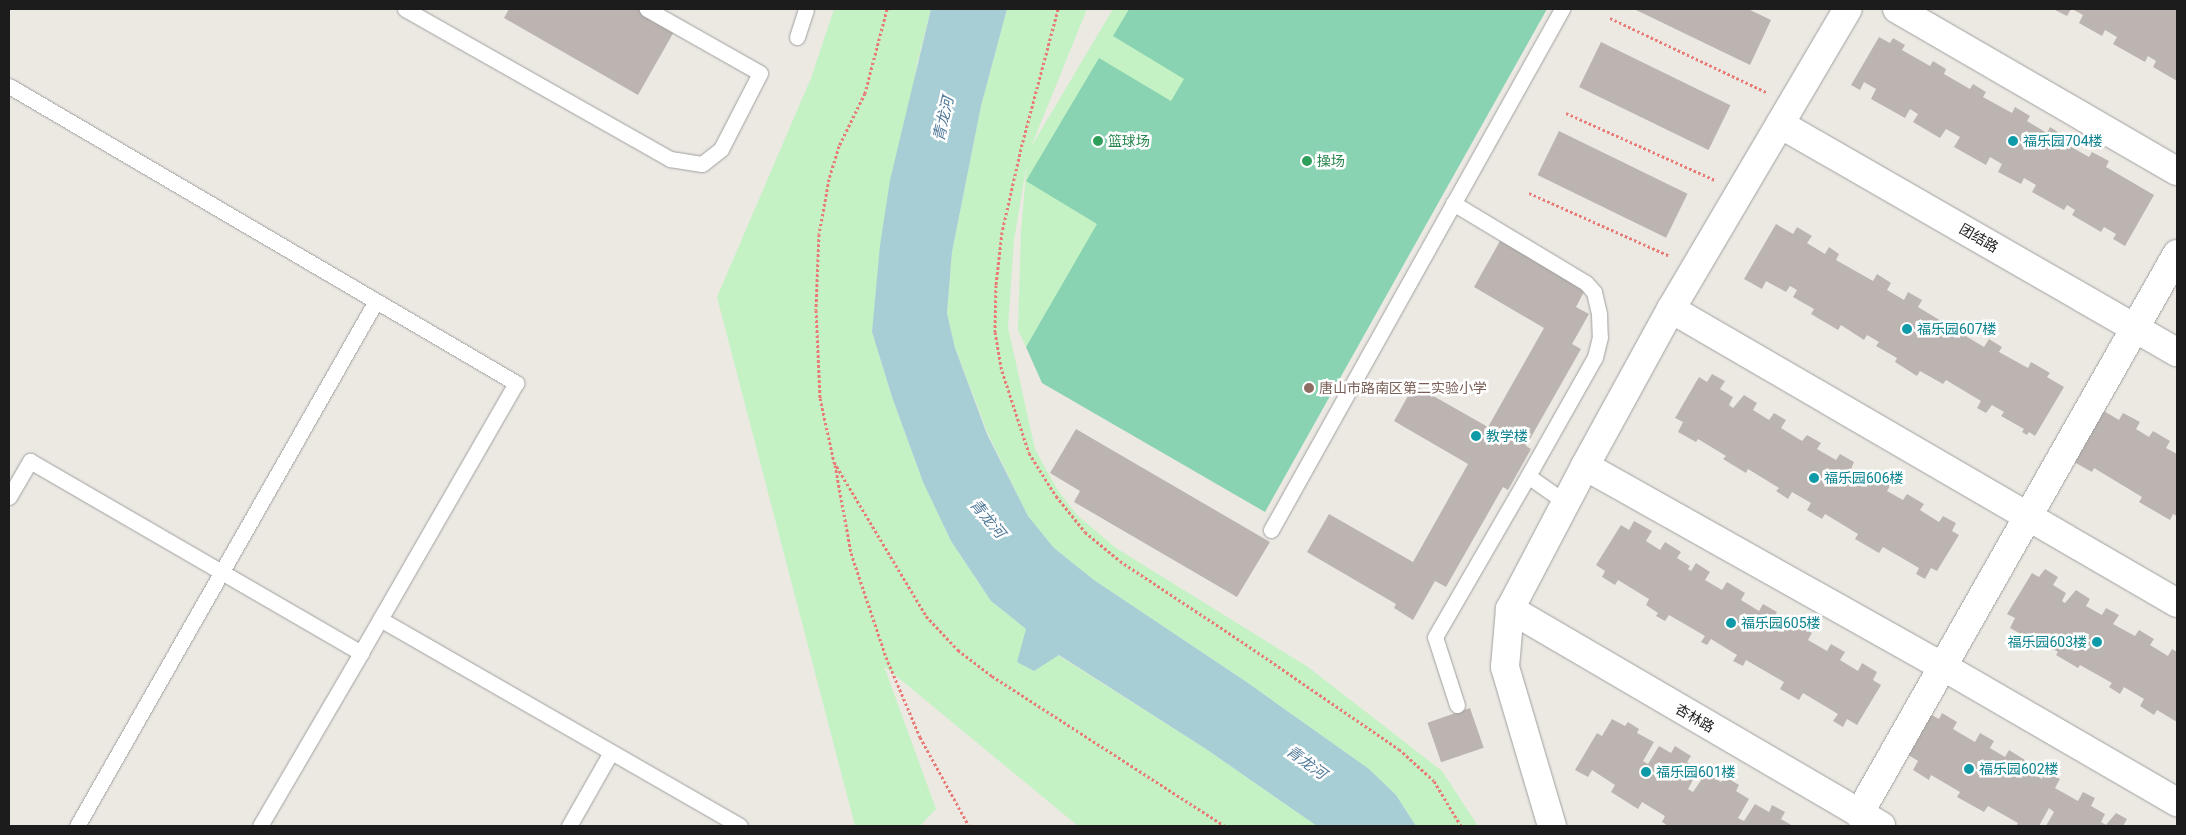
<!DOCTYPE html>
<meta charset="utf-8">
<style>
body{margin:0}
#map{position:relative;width:2186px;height:835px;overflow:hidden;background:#ece9e3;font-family:Roboto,"Noto Sans SC",sans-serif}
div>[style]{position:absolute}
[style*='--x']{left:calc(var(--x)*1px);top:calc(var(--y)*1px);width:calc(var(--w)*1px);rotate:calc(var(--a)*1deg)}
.park>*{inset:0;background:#c4f2c5}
.pitch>*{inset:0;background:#89d3b2}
.water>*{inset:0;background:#a8ced5}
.building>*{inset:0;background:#bcb4b0;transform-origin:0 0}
.path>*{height:3px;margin-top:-1.5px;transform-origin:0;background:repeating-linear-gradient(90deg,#e97b77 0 2.5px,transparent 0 5px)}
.roads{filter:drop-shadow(0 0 1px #a0a0a0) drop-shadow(0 0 1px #a0a0a0)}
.service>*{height:15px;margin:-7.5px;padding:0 7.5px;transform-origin:7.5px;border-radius:7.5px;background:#fff}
.minor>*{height:28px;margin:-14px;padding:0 14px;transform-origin:14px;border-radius:14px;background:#fff}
.dots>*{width:14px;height:14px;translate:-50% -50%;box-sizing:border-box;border:2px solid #fff;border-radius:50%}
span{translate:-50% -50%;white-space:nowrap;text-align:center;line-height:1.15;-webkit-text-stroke:5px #fff;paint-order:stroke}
.leisure-label{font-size:14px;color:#27864d}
.left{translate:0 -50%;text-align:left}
.culture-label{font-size:14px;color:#0d838f}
.right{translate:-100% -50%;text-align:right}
.street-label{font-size:14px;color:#1c1c1c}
.education-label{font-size:14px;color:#785e54}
.water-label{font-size:15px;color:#517a99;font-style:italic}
.frame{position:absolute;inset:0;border:10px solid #1c1c1c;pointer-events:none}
</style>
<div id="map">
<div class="park">
<i style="clip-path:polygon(834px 9px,931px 9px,917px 64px,872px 332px,892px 397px,923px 482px,951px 541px,991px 601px,1026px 629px,1034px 671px,1058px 655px,1206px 749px,1317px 826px,1078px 826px,884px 666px,936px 809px,920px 826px,855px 826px,717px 297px,811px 78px)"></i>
<i style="clip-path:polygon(1007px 9px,1087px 9px,1031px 147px,1113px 9px,1226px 9px,1026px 347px,1018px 330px,1021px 231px,1027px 163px,1014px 240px,1008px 327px,1035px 449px,1057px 489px,1077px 515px,1116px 548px,1308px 667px,1442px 771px,1478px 826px,1416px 826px,1396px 795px,1369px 769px,1248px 683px,1094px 580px,1054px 548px,1028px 516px,988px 434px,955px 348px,947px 313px,952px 252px,981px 106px)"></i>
</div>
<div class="pitch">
<i style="clip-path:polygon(1129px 9px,1547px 9px,1265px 512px,1042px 383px,1026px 347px,1097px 224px,1026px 181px,1099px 58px,1171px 101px,1184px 79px,1113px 36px)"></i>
</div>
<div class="water">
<i style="clip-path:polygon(931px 9px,1007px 9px,981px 106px,952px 252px,947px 313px,955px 348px,987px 434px,1028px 516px,1054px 548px,1094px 580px,1248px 683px,1369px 769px,1396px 795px,1416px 826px,1317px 826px,1206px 749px,1059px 655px,1034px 671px,1017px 662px,1026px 629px,991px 601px,951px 541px,923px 482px,892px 397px,872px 332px,880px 245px,890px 180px)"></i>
</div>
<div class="building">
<i style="clip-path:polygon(509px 9px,637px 9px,675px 30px,638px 95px,504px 18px)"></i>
<i style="clip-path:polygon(1634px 9px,1748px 9px,1771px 20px,1750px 65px)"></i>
<i style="clip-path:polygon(2053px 9px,2071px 9px,2067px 16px)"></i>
<i style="clip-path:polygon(2072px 9px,2177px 9px,2177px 81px,2153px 67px,2156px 61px,2148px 56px,2145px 62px,2113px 44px,2117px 37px,2105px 30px,2102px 36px,2079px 23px,2083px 15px)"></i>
<i style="clip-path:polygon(1879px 37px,1890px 43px,1893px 38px,1905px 45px,1902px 50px,1930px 66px,1933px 61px,1946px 69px,1944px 74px,1970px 89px,1973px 84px,1986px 92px,1983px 97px,2012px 113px,2015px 107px,2030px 116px,2027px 121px,2047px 133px,2050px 127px,2069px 139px,2066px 144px,2089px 157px,2092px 152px,2109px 161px,2106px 167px,2154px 195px,2125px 246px,2113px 239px,2116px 234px,2104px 227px,2101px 232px,2072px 215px,2075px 210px,2067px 205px,2064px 210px,2032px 192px,2036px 185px,2024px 178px,2021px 184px,1998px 172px,2002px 164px,1990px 157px,1986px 165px,1954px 147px,1960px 137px,1946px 129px,1940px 138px,1913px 122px,1918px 114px,1910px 109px,1905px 118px,1871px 99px,1876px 89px,1864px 82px,1860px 90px,1851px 85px)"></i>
<i style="left:1601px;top:42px;width:144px;height:50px;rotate:26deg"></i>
<i style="left:1559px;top:131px;width:143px;height:49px;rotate:26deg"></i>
<i style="clip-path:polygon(1776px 224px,1793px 234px,1797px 227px,1812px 236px,1807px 243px,1825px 254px,1829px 247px,1839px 254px,1836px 260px,1873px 281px,1877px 274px,1891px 283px,1887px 290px,1904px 300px,1908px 292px,1922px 300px,1918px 307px,1951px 327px,1954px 320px,1968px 329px,1964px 335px,1984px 347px,1989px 339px,2002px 347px,1999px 352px,2028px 368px,2031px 362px,2050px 373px,2047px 377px,2064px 387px,2035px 436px,2029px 432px,2027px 435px,2022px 432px,2024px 429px,2001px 416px,2004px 412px,1992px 405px,1986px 413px,1977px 408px,1981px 401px,1946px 380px,1943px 384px,1920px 371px,1917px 376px,1895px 362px,1897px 358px,1876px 346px,1879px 342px,1867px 335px,1864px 340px,1841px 325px,1838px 330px,1811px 314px,1814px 309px,1793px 297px,1797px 290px,1790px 286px,1786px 292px,1766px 281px,1762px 289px,1744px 279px)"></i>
<i style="clip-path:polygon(1500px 241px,1585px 290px,1576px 307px,1589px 314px,1572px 344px,1581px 349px,1526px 446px,1531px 449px,1508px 490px,1503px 487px,1446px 587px,1435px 581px,1413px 620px,1394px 608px,1396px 604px,1307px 552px,1329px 514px,1413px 562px,1468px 464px,1394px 421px,1414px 385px,1488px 427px,1544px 328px,1474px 287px)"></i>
<i style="clip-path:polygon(1712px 374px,1725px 381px,1720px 389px,1733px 397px,1729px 405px,1733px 408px,1744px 395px,1757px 403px,1753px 410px,1769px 420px,1774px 413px,1786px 420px,1781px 428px,1802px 441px,1807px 435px,1821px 443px,1817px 449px,1836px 460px,1840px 454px,1854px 462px,1851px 469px,1871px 481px,1874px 475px,1891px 484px,1887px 491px,1903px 500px,1907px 494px,1924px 504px,1920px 510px,1939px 522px,1943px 516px,1956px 523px,1952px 531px,1959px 535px,1937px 571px,1931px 568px,1925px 579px,1916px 574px,1919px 568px,1883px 547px,1879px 553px,1855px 539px,1858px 534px,1825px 514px,1822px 519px,1807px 510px,1811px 503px,1792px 492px,1788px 499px,1776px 491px,1779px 488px,1748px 469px,1746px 473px,1723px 459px,1726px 456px,1698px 439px,1696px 442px,1678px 432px,1683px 422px,1675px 418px,1699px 377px,1707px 382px)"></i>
<i style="clip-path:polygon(2104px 411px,2119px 420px,2123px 413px,2140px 422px,2136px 429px,2149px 437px,2153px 431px,2170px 441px,2166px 448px,2177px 454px,2177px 516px,2173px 514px,2170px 520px,2139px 502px,2142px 497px,2094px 468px,2092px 472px,2074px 462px)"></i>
<i style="clip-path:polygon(1076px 429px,1270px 542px,1237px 597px,1074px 502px,1080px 491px,1050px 473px)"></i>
<i style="clip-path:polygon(1634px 521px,1652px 531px,1646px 541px,1660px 550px,1665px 542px,1681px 552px,1677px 558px,1690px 566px,1688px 569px,1691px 571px,1696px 563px,1710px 572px,1705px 580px,1722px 590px,1727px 582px,1745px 593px,1741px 600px,1759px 611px,1763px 604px,1777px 612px,1773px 619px,1793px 631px,1797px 624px,1812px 633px,1808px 640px,1827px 651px,1831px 644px,1845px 652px,1840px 660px,1858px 671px,1862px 663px,1877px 672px,1873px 680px,1881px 685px,1857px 725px,1847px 719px,1843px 727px,1833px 721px,1838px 714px,1803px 693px,1799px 700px,1780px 689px,1784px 682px,1746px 660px,1743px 666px,1733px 661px,1737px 655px,1711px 639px,1707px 645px,1701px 642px,1705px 636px,1669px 615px,1665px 621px,1656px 616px,1658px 613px,1646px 605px,1649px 599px,1618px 580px,1615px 585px,1602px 577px,1605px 571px,1596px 565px,1621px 525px,1629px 530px)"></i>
<i style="clip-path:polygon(2045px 569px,2058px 577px,2053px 585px,2066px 593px,2062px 601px,2065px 603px,2076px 590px,2090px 599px,2086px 606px,2102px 615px,2106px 608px,2119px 615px,2113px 624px,2135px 636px,2139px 630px,2154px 639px,2150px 645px,2168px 656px,2172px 649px,2177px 652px,2177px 722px,2157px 710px,2154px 715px,2140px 706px,2144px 699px,2124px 687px,2120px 694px,2109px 687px,2112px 683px,2080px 665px,2078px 668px,2056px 655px,2058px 652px,2030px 635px,2028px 638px,2010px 628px,2015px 618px,2007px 614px,2032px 573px,2039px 577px)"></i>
<i style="left:1470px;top:708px;width:42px;height:45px;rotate:71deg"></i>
<i style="clip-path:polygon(1942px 713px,1957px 722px,1953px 729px,1975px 742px,1980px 733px,1994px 741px,1990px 748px,2005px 757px,2009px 750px,2025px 760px,2021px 767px,2042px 779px,2046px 771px,2060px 779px,2055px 788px,2078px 801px,2083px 792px,2095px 798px,2091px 806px,2105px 814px,2101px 822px,2106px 825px,2116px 813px,2127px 819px,2123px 826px,2046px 826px,2054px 812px,2049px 808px,2039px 826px,2016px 826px,2018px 823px,1988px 806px,1984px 812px,1957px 797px,1960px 792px,1931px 775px,1929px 780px,1913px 770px,1918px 761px,1907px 754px,1930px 714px,1939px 719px)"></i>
<i style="clip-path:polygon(1612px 719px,1625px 726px,1628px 722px,1639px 729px,1637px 733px,1654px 742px,1643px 761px,1648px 764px,1659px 746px,1671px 753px,1675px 746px,1691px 756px,1687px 762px,1699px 769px,1688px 789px,1693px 792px,1706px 773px,1721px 782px,1724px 776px,1739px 785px,1736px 791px,1749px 799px,1738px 818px,1744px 821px,1755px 804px,1769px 812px,1772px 805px,1785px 812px,1781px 819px,1793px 826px,1668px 826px,1662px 822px,1665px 816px,1642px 802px,1638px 809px,1611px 792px,1615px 785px,1592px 770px,1588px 777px,1575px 770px,1597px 733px,1602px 736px)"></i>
</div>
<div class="path">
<i style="--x:887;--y:9;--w:87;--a:104.7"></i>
<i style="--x:865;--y:93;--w:59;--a:116.1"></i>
<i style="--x:839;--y:146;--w:34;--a:107"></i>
<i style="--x:829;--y:179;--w:56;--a:100.3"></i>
<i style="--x:819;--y:234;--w:76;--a:92.3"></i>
<i style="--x:816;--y:310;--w:88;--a:87.4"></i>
<i style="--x:820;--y:398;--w:66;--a:77.7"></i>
<i style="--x:834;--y:462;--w:179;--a:59.1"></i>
<i style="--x:926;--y:616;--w:47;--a:46.7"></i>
<i style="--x:958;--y:650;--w:43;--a:37.4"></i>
<i style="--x:992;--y:676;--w:277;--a:32.8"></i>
<i style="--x:1058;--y:9;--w:140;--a:104.9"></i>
<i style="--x:1022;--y:144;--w:90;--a:102.8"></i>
<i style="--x:1002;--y:232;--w:53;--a:96.5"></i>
<i style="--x:996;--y:285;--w:47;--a:91.2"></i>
<i style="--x:995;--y:332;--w:40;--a:80"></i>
<i style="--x:1002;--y:371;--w:86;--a:71.8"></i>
<i style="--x:1029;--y:453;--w:51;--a:57.9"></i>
<i style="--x:1056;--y:496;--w:46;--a:51.1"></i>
<i style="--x:1085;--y:532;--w:45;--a:39.6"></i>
<i style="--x:1120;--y:561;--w:145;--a:33.5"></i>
<i style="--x:1241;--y:641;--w:191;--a:34.4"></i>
<i style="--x:1399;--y:749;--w:47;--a:42.4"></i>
<i style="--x:1434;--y:781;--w:52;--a:59"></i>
<i style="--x:1610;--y:18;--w:173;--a:25.4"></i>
<i style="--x:1566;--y:113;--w:163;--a:24.2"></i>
<i style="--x:1529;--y:193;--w:154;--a:24.1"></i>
<i style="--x:835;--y:465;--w:89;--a:79.7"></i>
<i style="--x:851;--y:553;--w:110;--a:71.4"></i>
<i style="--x:886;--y:657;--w:87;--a:67"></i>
<i style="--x:920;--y:737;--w:102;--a:61.2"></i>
</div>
<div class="roads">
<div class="service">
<i style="--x:405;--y:9;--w:305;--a:29.5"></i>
<i style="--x:670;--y:159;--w:32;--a:9"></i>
<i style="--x:702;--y:164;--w:24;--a:-38"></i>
<i style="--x:721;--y:149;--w:85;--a:-62.8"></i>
<i style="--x:760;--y:73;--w:130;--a:-150.5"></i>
<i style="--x:797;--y:37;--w:29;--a:-72"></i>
<i style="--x:9;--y:86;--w:588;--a:30.36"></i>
<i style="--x:516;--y:383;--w:311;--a:119.9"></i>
<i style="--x:1453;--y:203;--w:155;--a:31"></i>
<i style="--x:1586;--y:283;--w:12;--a:48"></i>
<i style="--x:1594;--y:292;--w:23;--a:77"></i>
<i style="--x:1599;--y:314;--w:23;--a:88"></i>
<i style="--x:1600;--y:337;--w:21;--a:104"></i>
<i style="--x:1595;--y:357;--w:137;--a:119.4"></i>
<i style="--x:1528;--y:476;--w:45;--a:35.1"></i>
<i style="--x:9;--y:497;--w:42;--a:-59.7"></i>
<i style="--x:30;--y:461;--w:383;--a:30.1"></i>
<i style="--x:361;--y:653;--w:200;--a:120.3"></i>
<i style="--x:1271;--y:530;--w:597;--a:-60.81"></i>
<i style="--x:380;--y:619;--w:415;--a:29.9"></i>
<i style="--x:1457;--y:705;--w:71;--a:-107.9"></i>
<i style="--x:1435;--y:637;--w:186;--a:-60"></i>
<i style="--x:77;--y:826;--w:604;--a:-60.34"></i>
<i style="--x:569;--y:826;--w:85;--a:-60.4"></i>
</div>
<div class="minor">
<i style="--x:1897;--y:9;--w:323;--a:30.1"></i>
<i style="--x:1780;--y:124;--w:458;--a:29.9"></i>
<i style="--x:1671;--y:309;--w:585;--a:30.16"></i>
<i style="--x:1585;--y:466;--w:409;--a:29.3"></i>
<i style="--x:1942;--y:666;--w:272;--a:30.1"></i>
<i style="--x:1510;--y:609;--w:430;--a:30.3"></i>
<i style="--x:1859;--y:814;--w:644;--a:-60.41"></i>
<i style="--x:1552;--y:826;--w:166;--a:-106.5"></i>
<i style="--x:1505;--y:667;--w:58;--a:-85.1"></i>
<i style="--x:1510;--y:609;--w:161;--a:-62.3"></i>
<i style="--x:1585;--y:466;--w:179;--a:-61.3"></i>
<i style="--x:1671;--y:309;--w:348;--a:-59.5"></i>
</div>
</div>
<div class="dots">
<i style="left:1098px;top:141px;background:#2e9e5b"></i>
<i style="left:2013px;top:141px;background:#0f9aa8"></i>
<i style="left:1307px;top:161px;background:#2e9e5b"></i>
<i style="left:1907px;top:329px;background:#0f9aa8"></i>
<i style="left:1309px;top:388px;background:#8d6e63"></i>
<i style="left:1476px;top:436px;background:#0f9aa8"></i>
<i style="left:1814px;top:478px;background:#0f9aa8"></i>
<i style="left:1731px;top:623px;background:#0f9aa8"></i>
<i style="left:2097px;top:642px;background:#0f9aa8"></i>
<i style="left:1969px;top:769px;background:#0f9aa8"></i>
<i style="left:1646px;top:772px;background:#0f9aa8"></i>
</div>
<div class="leisure-label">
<span class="left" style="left:1108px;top:141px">篮球场</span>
<span class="left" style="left:1317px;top:161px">操场</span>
</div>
<div class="culture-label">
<span class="left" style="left:2023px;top:141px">福乐园704楼</span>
<span class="left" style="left:1917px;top:329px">福乐园607楼</span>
<span class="left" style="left:1486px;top:436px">教学楼</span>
<span class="left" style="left:1824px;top:478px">福乐园606楼</span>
<span class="left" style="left:1741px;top:623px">福乐园605楼</span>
<span class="right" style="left:2087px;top:642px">福乐园603楼</span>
<span class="left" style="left:1979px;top:769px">福乐园602楼</span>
<span class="left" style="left:1656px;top:772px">福乐园601楼</span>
</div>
<div class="street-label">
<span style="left:1979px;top:238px;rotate:30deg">团结路</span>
<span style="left:1695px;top:718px;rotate:30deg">杏林路</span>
</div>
<div class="education-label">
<span class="left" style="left:1319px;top:388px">唐山市路南区第二实验小学</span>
</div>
<div class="water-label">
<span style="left:944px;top:119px;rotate:-77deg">青龙河</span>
<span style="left:987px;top:519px;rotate:50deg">青龙河</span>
<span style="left:1306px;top:763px;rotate:36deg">青龙河</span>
</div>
<div class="frame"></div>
</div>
